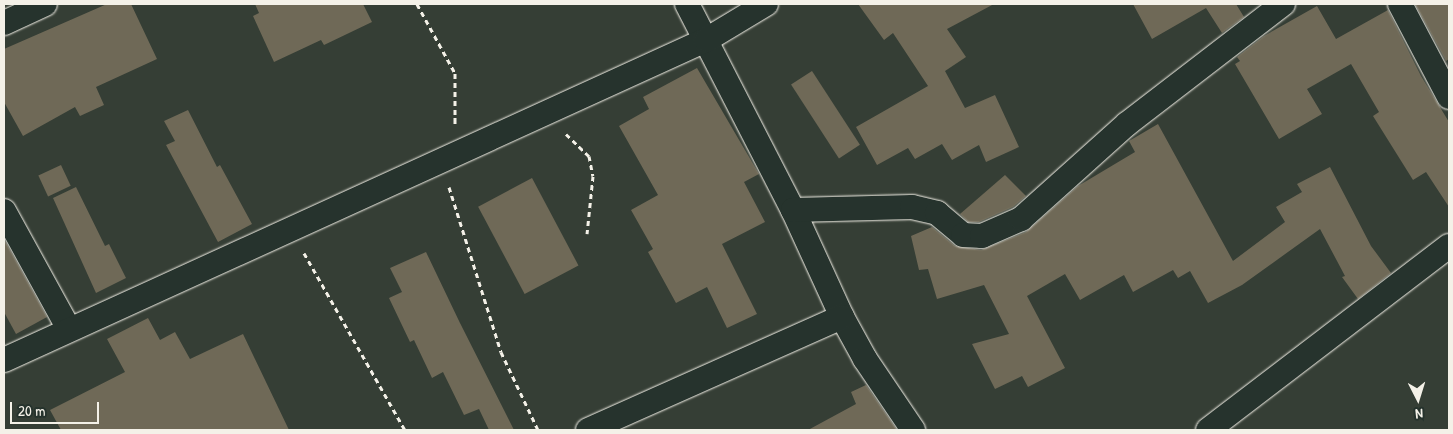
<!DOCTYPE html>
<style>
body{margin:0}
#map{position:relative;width:1453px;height:434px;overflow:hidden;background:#353e35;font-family:"Patrick Hand",sans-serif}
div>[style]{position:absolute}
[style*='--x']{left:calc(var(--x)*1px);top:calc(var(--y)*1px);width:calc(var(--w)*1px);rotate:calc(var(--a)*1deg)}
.building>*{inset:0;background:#6f6957;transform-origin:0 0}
.path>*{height:3px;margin-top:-1.5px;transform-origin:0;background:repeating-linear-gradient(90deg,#f4f1e8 0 5px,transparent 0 9px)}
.roads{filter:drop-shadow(0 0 1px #f4f1e8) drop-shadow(0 0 1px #f4f1e8)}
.minor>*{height:24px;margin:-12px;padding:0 12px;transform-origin:12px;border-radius:12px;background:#26332d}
span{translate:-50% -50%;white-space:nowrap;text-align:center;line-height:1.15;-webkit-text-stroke:4px #26332d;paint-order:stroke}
.frame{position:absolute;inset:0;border:5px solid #f4f1e8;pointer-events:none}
.north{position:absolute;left:1393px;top:374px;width:50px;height:50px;-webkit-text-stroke:4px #26332d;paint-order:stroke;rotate:175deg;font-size:14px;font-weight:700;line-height:20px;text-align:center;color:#f4f1e8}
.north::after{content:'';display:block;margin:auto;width:18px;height:22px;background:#f4f1e8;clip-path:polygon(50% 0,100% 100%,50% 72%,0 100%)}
.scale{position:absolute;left:10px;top:402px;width:89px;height:22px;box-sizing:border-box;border:2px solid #f4f1e8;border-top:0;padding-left:6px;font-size:15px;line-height:18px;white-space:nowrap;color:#f4f1e8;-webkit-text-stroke:4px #26332d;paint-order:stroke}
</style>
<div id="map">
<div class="building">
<i style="clip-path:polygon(107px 4px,131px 4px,157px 59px,96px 87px,104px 105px,80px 116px,75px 107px,23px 136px,4px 102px,4px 49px)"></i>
<i style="clip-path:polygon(255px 4px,363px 4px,372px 22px,324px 45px,321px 40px,274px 62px,253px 16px,259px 13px)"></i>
<i style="clip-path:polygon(858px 4px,994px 4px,947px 29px,966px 57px,945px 71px,965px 108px,995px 95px,1019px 147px,986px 162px,979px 145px,952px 160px,942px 144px,915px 159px,908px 148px,877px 165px,856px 127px,928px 86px,893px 33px,884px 40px)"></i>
<i style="clip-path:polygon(1133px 4px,1236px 4px,1244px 17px,1222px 33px,1206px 8px,1152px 39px)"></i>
<i style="clip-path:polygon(1415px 4px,1449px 4px,1449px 59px,1446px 61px)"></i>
<i style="clip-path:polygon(1317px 6px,1336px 39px,1388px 10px,1421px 76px,1449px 122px,1449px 207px,1426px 172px,1413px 180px,1373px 116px,1379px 112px,1351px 64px,1307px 89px,1322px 114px,1279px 139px,1235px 64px,1240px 61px,1237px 57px,1264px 36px)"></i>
<i style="clip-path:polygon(697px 68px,759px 174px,744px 182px,765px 222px,722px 244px,757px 314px,727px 328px,707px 287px,676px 303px,648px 252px,653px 249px,631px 210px,658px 195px,619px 126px,649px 109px,643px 97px)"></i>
<i style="left:812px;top:71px;width:88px;height:25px;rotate:57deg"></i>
<i style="clip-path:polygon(188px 110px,217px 167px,220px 165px,252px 224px,218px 242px,166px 145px,175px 141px,164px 121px)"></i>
<i style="clip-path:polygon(1158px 124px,1233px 261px,1285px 222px,1276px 207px,1302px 192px,1297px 184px,1330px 167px,1371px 246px,1391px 273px,1358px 299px,1342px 277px,1345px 276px,1320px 229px,1242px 285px,1208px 303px,1190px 271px,1178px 278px,1173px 270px,1133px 292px,1124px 275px,1080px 300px,1065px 274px,1027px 296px,1065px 368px,1028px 387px,1022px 376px,995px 389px,972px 344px,1009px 334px,984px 285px,937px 299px,928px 269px,919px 270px,911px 236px,932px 227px,955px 246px,981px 250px,1026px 232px,1078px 186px,1135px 152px,1129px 141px)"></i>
<i style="left:61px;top:165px;width:23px;height:25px;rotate:65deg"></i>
<i style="clip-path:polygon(1005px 175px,1026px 196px,1013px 207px,979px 222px,968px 222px,960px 214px)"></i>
<i style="left:532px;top:178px;width:99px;height:61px;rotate:62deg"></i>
<i style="clip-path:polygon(76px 187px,105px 246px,109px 244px,126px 278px,96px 293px,53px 198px)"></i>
<i style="clip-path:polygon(4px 239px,47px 317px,16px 334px,4px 312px)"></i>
<i style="clip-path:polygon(426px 252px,460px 323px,514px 430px,489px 430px,479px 409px,464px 415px,443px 372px,432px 378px,414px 340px,410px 342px,389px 298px,402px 292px,390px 268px)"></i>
<i style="clip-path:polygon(148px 318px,160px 340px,175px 332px,190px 359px,243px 334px,289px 430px,61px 430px,50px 410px,125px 372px,107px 339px)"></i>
<i style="clip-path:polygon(866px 385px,897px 430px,808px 430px,856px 404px,851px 392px)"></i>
</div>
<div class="path">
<i style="--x:417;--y:4;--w:79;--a:61.2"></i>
<i style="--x:455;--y:73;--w:51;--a:90"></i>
<i style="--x:566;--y:134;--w:32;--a:44"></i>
<i style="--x:589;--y:156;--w:20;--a:79"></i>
<i style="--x:593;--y:176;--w:58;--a:95.9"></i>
<i style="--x:449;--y:187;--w:173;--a:72.5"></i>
<i style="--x:501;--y:352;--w:86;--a:64.6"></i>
<i style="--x:304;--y:253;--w:204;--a:60.3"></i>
</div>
<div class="roads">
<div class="minor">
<i style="--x:687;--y:4;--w:232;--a:62.8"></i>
<i style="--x:793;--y:210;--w:118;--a:65.4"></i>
<i style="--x:842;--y:317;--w:48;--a:61.3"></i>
<i style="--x:865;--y:359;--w:86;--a:55.9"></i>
<i style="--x:1400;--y:4;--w:105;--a:62.2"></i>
<i style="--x:4;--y:23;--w:45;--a:-24.9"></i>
<i style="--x:793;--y:210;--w:119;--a:-1.4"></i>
<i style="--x:912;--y:207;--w:26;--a:13"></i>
<i style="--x:937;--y:213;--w:34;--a:40"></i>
<i style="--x:963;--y:235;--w:19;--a:3"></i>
<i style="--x:982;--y:236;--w:43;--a:-23.6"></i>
<i style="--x:1021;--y:219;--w:142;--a:-41.9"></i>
<i style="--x:1127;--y:124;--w:197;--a:-37.6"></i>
<i style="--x:4;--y:211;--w:135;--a:61.2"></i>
<i style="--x:4;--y:360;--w:771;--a:-24.51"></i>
<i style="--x:706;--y:40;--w:70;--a:-31"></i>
<i style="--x:588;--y:430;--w:278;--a:-24"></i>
<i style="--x:1208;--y:430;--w:303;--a:-37.4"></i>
</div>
</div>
<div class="frame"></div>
<div class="north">N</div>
<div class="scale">20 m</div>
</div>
